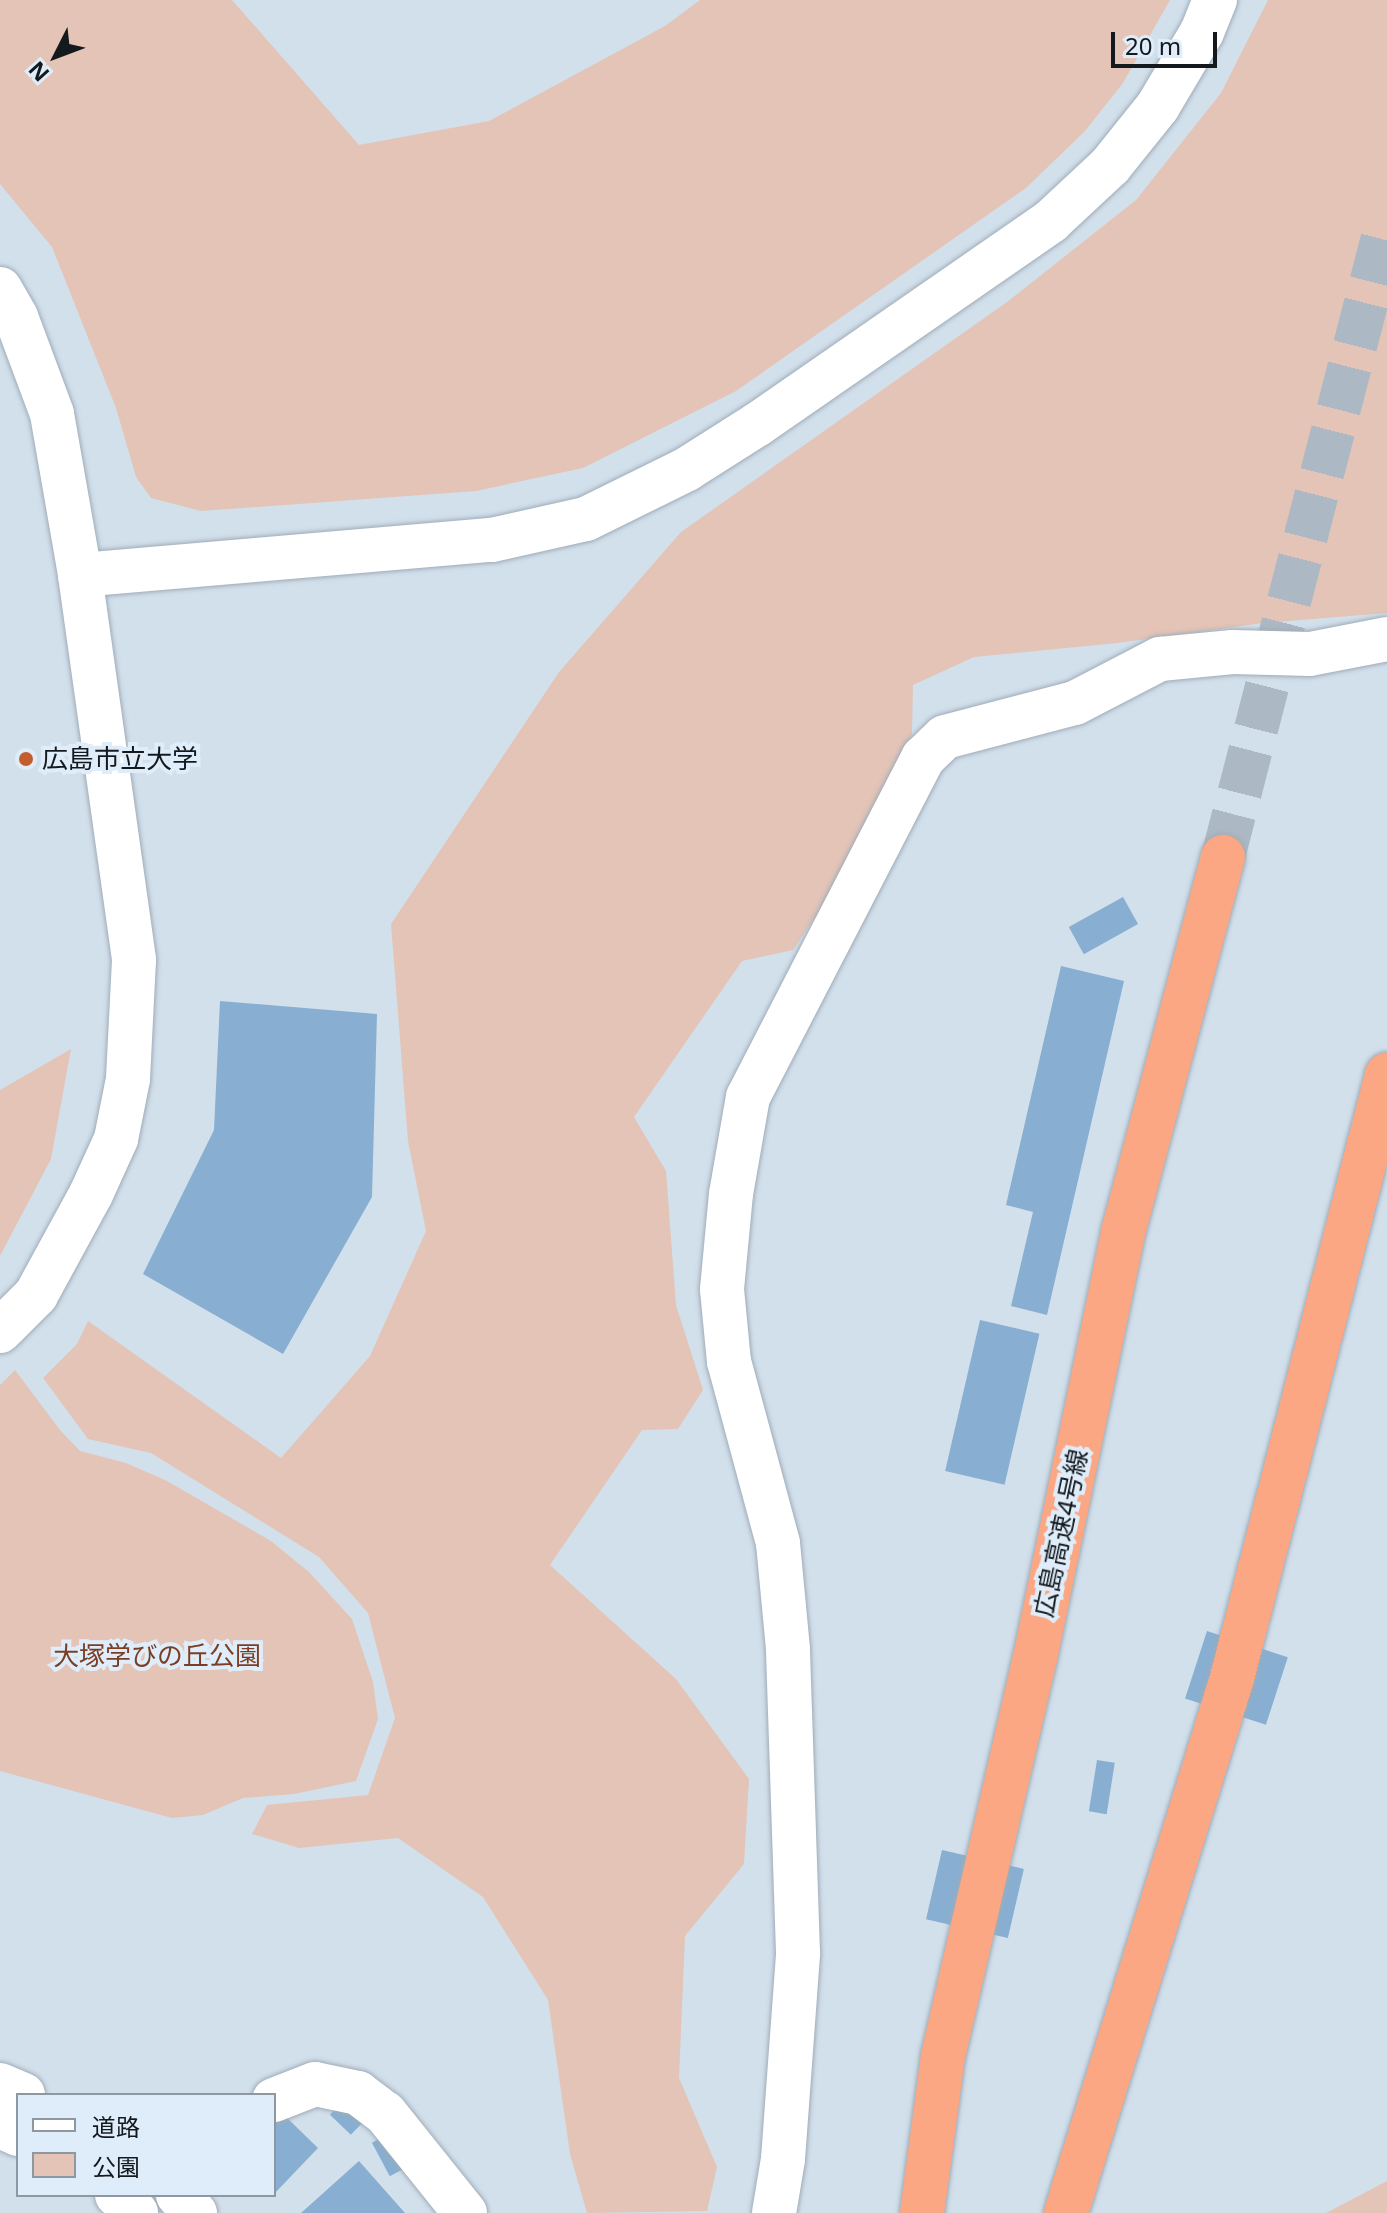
<!DOCTYPE html>
<meta charset="utf-8">
<style>
body{margin:0}
#map{position:relative;width:1387px;height:2213px;overflow:hidden;background:#d2e0ec;font-family:"Noto Sans","Noto Sans JP",sans-serif}
div>[style]{position:absolute}
[style*='--x']{left:calc(var(--x)*1px);top:calc(var(--y)*1px);width:calc(var(--w)*1px);rotate:calc(var(--a)*1deg)}
.green>*{inset:0;background:#e3c4b7}
.building>*{inset:0;background:#88afd1;transform-origin:0 0}
.highway-tunnel>*{height:44px;margin-top:-22px;transform-origin:0;background:repeating-linear-gradient(90deg,#acb8c3 0 44px,transparent 0 66px)}
.roads{filter:drop-shadow(0 0 2px #9facb8) drop-shadow(0 0 2px #9facb8)}
.minor>*{height:44px;margin:-22px;padding:0 22px;transform-origin:22px;border-radius:22px;background:#fff}
.highway>*{height:44px;margin:-22px;padding:0 22px;transform-origin:22px;border-radius:22px;background:#fba783}
.dots>*{width:22px;height:22px;translate:-50% -50%;box-sizing:border-box;border:4px solid #dfedfa;border-radius:50%}
span{translate:-50% -50%;white-space:nowrap;text-align:center;line-height:1.15;-webkit-text-stroke:8px #dfedfa;paint-order:stroke}
.poi-label{font-size:26px;color:#14191d}
.left{translate:0 -50%;text-align:left}
.street-label{font-size:26px;color:#14191d}
.park-label{font-size:26px;color:#7c3e22}
.legend{position:absolute;left:16px;top:2093px;width:260px;height:104px;box-sizing:border-box;background:#dfedfa;border:2px solid #8e98a2;margin:0;padding:10px 14px;list-style:none;font-size:24px;color:#14191d}
.legend li{display:flex;align-items:center;gap:16px;height:40px}
.legend b{width:40px;border:2px solid #8e98a2}
.north{position:absolute;left:16px;top:16px;width:80px;height:80px;-webkit-text-stroke:6px #dfedfa;paint-order:stroke;rotate:228deg;font-size:22px;font-weight:700;line-height:32px;text-align:center;color:#14191d}
.north::after{content:'';display:block;margin:auto;width:28px;height:36px;background:#14191d;clip-path:polygon(50% 0,100% 100%,50% 72%,0 100%)}
.scale{position:absolute;left:1111px;top:32px;width:106px;height:36px;box-sizing:border-box;border:4px solid #14191d;border-top:0;padding-left:10px;font-size:24px;line-height:28px;white-space:nowrap;color:#14191d;-webkit-text-stroke:6px #dfedfa;paint-order:stroke}
</style>
<div id="map">
<div class="green">
<i style="clip-path:polygon(0 0,232px 0,359px 145px,489px 121px,665px 26px,700px 0,1170px 0,1123px 83px,1085px 131px,1026px 188px,736px 391px,583px 468px,476px 491px,201px 511px,151px 498px,136px 477px,116px 408px,52px 247px,0 184px)"></i>
<i style="clip-path:polygon(1268px 0,1387px 0,1387px 613px,1263px 623px,1117px 643px,974px 657px,913px 685px,912px 734px,847px 869px,793px 950px,742px 961px,634px 1117px,666px 1171px,676px 1305px,703px 1390px,678px 1429px,642px 1430px,550px 1565px,676px 1679px,749px 1779px,744px 1864px,685px 1936px,679px 2078px,717px 2167px,707px 2211px,587px 2213px,570px 2154px,548px 2000px,483px 1897px,398px 1838px,299px 1848px,252px 1834px,267px 1805px,368px 1795px,395px 1718px,368px 1613px,319px 1557px,151px 1453px,88px 1439px,43px 1378px,77px 1344px,88px 1321px,281px 1458px,370px 1356px,426px 1231px,408px 1141px,391px 924px,559px 672px,681px 532px,1007px 302px,1136px 200px,1221px 93px)"></i>
<i style="clip-path:polygon(71px 1049px,51px 1159px,0 1256px,0 1090px)"></i>
<i style="clip-path:polygon(15px 1370px,60px 1430px,80px 1451px,126px 1463px,167px 1481px,271px 1541px,309px 1572px,352px 1619px,373px 1682px,378px 1719px,356px 1781px,294px 1794px,243px 1798px,203px 1815px,172px 1818px,0 1771px,0 1385px)"></i>
<i style="clip-path:polygon(1387px 2181px,1387px 2213px,1326px 2213px)"></i>
</div>
<div class="building">
<i style="left:1123px;top:897px;width:31px;height:62px;rotate:61deg"></i>
<i style="clip-path:polygon(1061px 966px,1124px 981px,1047px 1315px,1011px 1306px,1033px 1212px,1006px 1205px)"></i>
<i style="clip-path:polygon(220px 1001px,377px 1014px,372px 1197px,283px 1354px,143px 1274px,214px 1130px)"></i>
<i style="left:980px;top:1320px;width:61px;height:155px;rotate:13deg"></i>
<i style="left:1207px;top:1631px;width:85px;height:71px;rotate:18deg"></i>
<i style="left:1097px;top:1760px;width:18px;height:52px;rotate:9deg"></i>
<i style="left:942px;top:1850px;width:84px;height:71px;rotate:13deg"></i>
<i style="left:348px;top:2096px;width:29px;height:26px;rotate:44deg"></i>
<i style="clip-path:polygon(281px 2112px,318px 2148px,274px 2194px,274px 2119px)"></i>
<i style="left:394px;top:2131px;width:38px;height:25px;rotate:62deg"></i>
<i style="clip-path:polygon(359px 2161px,405px 2213px,301px 2213px)"></i>
</div>
<div class="highway-tunnel">
<i style="--x:1223;--y:857;--w:656;--a:-75.52"></i>
</div>
<div class="roads">
<div class="minor">
<i style="--x:0;--y:289;--w:32;--a:60"></i>
<i style="--x:16;--y:317;--w:103;--a:69.6"></i>
<i style="--x:52;--y:414;--w:163;--a:80.1"></i>
<i style="--x:80;--y:575;--w:389;--a:82"></i>
<i style="--x:134;--y:960;--w:119;--a:92.9"></i>
<i style="--x:128;--y:1079;--w:61;--a:101.3"></i>
<i style="--x:116;--y:1139;--w:60;--a:114.4"></i>
<i style="--x:91;--y:1194;--w:115;--a:118.6"></i>
<i style="--x:36;--y:1295;--w:51;--a:135"></i>
<i style="--x:80;--y:575;--w:413;--a:-4.9"></i>
<i style="--x:492;--y:540;--w:96;--a:-12.6"></i>
<i style="--x:586;--y:519;--w:113;--a:-26.3"></i>
<i style="--x:687;--y:469;--w:84;--a:-32.4"></i>
<i style="--x:758;--y:424;--w:356;--a:-34.7"></i>
<i style="--x:1051;--y:221;--w:81;--a:-43"></i>
<i style="--x:1110;--y:166;--w:77;--a:-51.3"></i>
<i style="--x:1158;--y:106;--w:86;--a:-59.3"></i>
<i style="--x:1202;--y:32;--w:35;--a:-68"></i>
<i style="--x:0;--y:2085;--w:25;--a:23"></i>
<i style="--x:274;--y:2100;--w:44;--a:-21.3"></i>
<i style="--x:315;--y:2084;--w:44;--a:11.8"></i>
<i style="--x:358;--y:2093;--w:34;--a:37"></i>
<i style="--x:385;--y:2113;--w:128;--a:51.3"></i>
<i style="--x:0;--y:2126;--w:20;--a:24"></i>
<i style="--x:117;--y:2195;--w:26;--a:43"></i>
<i style="--x:178;--y:2195;--w:25;--a:47"></i>
<i style="--x:774;--y:2213;--w:55;--a:-80.5"></i>
<i style="--x:783;--y:2159;--w:207;--a:-85.8"></i>
<i style="--x:798;--y:1953;--w:304;--a:-91.9"></i>
<i style="--x:788;--y:1649;--w:106;--a:-95.4"></i>
<i style="--x:778;--y:1543;--w:188;--a:-105.1"></i>
<i style="--x:729;--y:1362;--w:73;--a:-95.5"></i>
<i style="--x:722;--y:1289;--w:95;--a:-84.6"></i>
<i style="--x:731;--y:1194;--w:98;--a:-80.1"></i>
<i style="--x:748;--y:1097;--w:382;--a:-62.7"></i>
<i style="--x:923;--y:758;--w:30;--a:-44"></i>
<i style="--x:945;--y:737;--w:134;--a:-14.7"></i>
<i style="--x:1075;--y:703;--w:96;--a:-27.4"></i>
<i style="--x:1160;--y:659;--w:73;--a:-5.5"></i>
<i style="--x:1233;--y:652;--w:77;--a:1.5"></i>
<i style="--x:1310;--y:654;--w:78;--a:-11"></i>
</div>
<div class="highway">
<i style="--x:922;--y:2213;--w:158;--a:-82.4"></i>
<i style="--x:943;--y:2056;--w:408;--a:-77"></i>
<i style="--x:1035;--y:1658;--w:438;--a:-78.3"></i>
<i style="--x:1124;--y:1229;--w:385;--a:-75.1"></i>
<i style="--x:1066;--y:2213;--w:560;--a:-72.76"></i>
<i style="--x:1232;--y:1678;--w:623;--a:-75.58"></i>
</div>
</div>
<div class="dots">
<i style="left:26px;top:759px;background:#c35d2d"></i>
</div>
<div class="poi-label">
<span class="left" style="left:42px;top:759px">広島市立大学</span>
</div>
<div class="street-label">
<span style="left:1061px;top:1533px;rotate:-78deg">広島高速4号線</span>
</div>
<div class="park-label">
<span style="left:157px;top:1656px">大塚学びの丘公園</span>
</div>
<ul class="legend">
<li><b style="height:10px;background:#fff"></b>道路</li>
<li><b style="height:22px;background:#e3c4b7"></b>公園</li>
</ul>
<div class="north">N</div>
<div class="scale">20 m</div>
</div>
